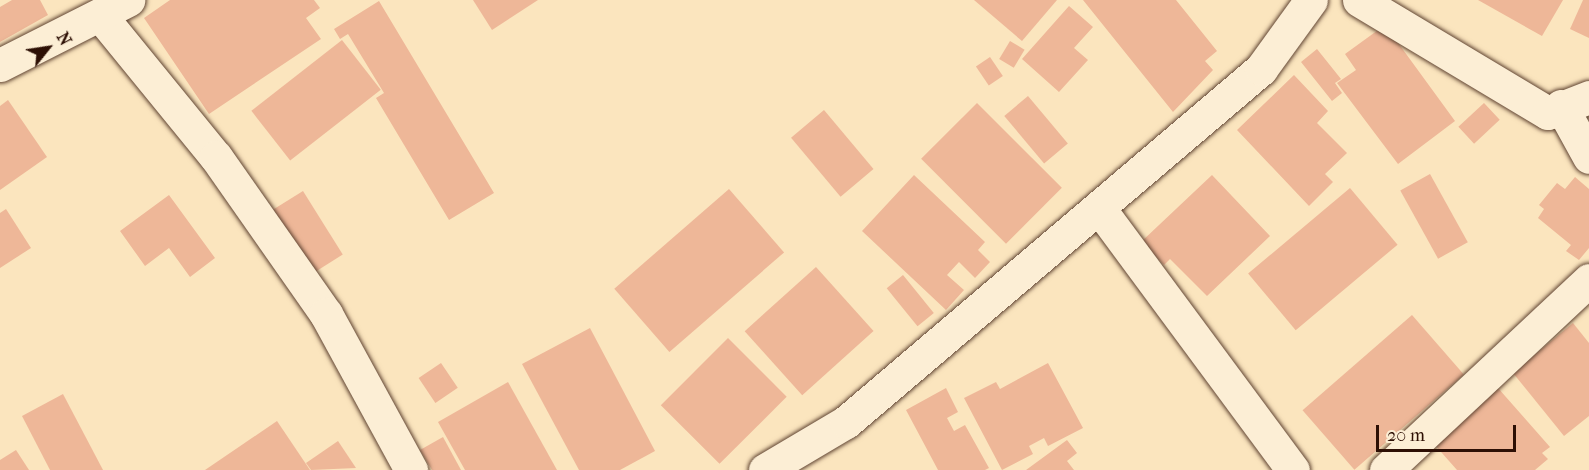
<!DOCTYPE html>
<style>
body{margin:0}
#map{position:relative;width:1589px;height:470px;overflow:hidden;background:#fbe5be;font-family:"IM FELL French Canon",serif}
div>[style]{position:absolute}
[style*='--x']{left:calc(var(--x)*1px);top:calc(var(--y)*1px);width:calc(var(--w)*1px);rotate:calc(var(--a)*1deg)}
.building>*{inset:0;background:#eeb798;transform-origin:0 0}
.roads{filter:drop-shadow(0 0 2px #604432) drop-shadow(0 0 2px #604432)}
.minor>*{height:33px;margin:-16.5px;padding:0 16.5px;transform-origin:16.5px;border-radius:16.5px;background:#fceed5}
span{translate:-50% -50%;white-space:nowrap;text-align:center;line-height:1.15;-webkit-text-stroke:4.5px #fceed5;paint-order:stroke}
.north{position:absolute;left:18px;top:18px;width:60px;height:60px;-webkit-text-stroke:4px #fceed5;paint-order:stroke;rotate:60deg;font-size:16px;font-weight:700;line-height:24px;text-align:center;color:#2d0f04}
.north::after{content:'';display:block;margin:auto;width:21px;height:27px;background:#2d0f04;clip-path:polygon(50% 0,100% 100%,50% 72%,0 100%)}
.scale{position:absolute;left:1376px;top:425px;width:140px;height:27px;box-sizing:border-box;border:3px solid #2d0f04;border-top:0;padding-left:8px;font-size:18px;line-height:21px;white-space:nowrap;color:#2d0f04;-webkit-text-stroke:4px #fceed5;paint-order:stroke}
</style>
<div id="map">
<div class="building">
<i style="clip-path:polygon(12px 0,40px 0,48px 15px,0 42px,0 7px)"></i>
<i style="clip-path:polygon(170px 0,314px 0,320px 8px,306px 18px,321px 39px,209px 114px,144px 18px)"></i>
<i style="clip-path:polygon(473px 0,538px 0,492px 30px)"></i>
<i style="clip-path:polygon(974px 0,1057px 0,1022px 41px)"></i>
<i style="clip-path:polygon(1083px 0,1176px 0,1217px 51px,1205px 61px,1213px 70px,1173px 112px)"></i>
<i style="clip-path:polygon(1478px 0,1563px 0,1542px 36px)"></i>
<i style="clip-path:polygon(1583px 0,1589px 0,1589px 38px,1570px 29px)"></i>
<i style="clip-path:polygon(379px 1px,494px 193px,449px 220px,376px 98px,384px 93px,348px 34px,340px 39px,334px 29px)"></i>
<i style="clip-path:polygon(1069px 6px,1093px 27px,1074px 48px,1088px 60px,1059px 92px,1022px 59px)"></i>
<i style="clip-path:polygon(1385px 25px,1455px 121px,1398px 164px,1337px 83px,1356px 70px,1345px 54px)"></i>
<i style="left:342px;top:40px;width:63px;height:115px;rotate:52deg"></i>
<i style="left:1010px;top:41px;width:17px;height:21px;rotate:31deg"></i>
<i style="clip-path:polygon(1317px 49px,1341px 79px,1335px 83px,1342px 93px,1332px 101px,1301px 62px)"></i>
<i style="left:990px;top:57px;width:23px;height:17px;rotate:56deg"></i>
<i style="clip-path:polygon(1294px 75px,1328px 111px,1317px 123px,1347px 153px,1325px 174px,1333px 182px,1309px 206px,1237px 130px)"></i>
<i style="left:1028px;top:96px;width:62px;height:31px;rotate:50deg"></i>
<i style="clip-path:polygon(8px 100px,47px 157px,0 190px,0 106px)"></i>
<i style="left:977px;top:103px;width:120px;height:79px;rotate:45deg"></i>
<i style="left:1484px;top:103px;width:23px;height:35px;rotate:47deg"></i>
<i style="left:824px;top:110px;width:77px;height:43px;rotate:50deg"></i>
<i style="left:1430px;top:174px;width:78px;height:34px;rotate:61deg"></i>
<i style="clip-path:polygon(914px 175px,985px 242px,978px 250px,990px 262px,975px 278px,959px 262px,947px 275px,964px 290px,946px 310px,862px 231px)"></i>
<i style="clip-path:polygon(1212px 175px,1270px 236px,1207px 296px,1170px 259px,1164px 265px,1141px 242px)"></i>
<i style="clip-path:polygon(1575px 177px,1589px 189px,1589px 248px,1579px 260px,1566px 251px,1571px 245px,1538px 218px,1544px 209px,1539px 205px,1557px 183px,1565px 189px)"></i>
<i style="left:1350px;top:188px;width:74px;height:133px;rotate:50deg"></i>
<i style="left:729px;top:189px;width:84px;height:152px;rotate:49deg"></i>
<i style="left:303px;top:191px;width:75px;height:36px;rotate:58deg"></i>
<i style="clip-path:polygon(169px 195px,215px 258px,190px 277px,169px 248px,145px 266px,120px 231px)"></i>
<i style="clip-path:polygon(6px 209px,31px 248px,0 268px,0 213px)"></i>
<i style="left:816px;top:267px;width:86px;height:96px;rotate:48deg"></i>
<i style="left:903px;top:275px;width:49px;height:21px;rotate:51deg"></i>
<i style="left:1412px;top:315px;width:79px;height:145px;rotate:49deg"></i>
<i style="clip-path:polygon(1573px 323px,1589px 343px,1589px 416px,1564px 436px,1513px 373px)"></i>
<i style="clip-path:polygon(590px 328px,655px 451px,620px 470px,579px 470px,522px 364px)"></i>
<i style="left:728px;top:338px;width:83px;height:95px;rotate:45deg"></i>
<i style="left:441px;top:363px;width:30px;height:27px;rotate:56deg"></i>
<i style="clip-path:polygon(1048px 363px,1083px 428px,1048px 446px,1044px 438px,1029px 446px,1033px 454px,1002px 470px,964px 398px,996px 382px,1000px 389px)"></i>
<i style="clip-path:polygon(508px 382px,557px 470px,465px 470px,438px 422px)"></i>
<i style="clip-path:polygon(946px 388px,958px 412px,947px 418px,954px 431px,965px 425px,989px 468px,985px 470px,938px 470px,906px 410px)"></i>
<i style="clip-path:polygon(1498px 388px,1550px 447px,1542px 453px,1548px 459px,1535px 470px,1457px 470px,1434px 444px)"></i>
<i style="clip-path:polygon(63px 394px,103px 470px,50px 470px,22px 416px)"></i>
<i style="clip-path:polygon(277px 421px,310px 470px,205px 470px)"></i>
<i style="clip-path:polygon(443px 437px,461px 470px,432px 470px,420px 450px)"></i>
<i style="clip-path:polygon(1067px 440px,1077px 453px,1067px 461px,1074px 470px,1026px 470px)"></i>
<i style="clip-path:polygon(338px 441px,356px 468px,311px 470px,306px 463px)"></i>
<i style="clip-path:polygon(16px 450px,29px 470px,0 470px,0 460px)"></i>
</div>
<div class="roads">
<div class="minor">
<i style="--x:1359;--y:0;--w:220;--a:30.9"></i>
<i style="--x:1548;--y:113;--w:44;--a:-21.3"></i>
<i style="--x:100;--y:15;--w:183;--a:50.8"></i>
<i style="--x:216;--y:157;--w:192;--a:55"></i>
<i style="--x:326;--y:314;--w:178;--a:61.4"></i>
<i style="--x:0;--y:65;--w:144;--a:-26.9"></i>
<i style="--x:1561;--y:106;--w:58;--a:61.2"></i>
<i style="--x:1099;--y:208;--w:326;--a:53.5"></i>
<i style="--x:765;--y:470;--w:94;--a:-30.7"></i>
<i style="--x:846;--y:422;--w:545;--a:-40.38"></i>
<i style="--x:1261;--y:69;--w:85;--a:-54.1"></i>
<i style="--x:1386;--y:470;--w:278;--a:-43.1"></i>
</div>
</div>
<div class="north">N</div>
<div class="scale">20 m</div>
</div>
